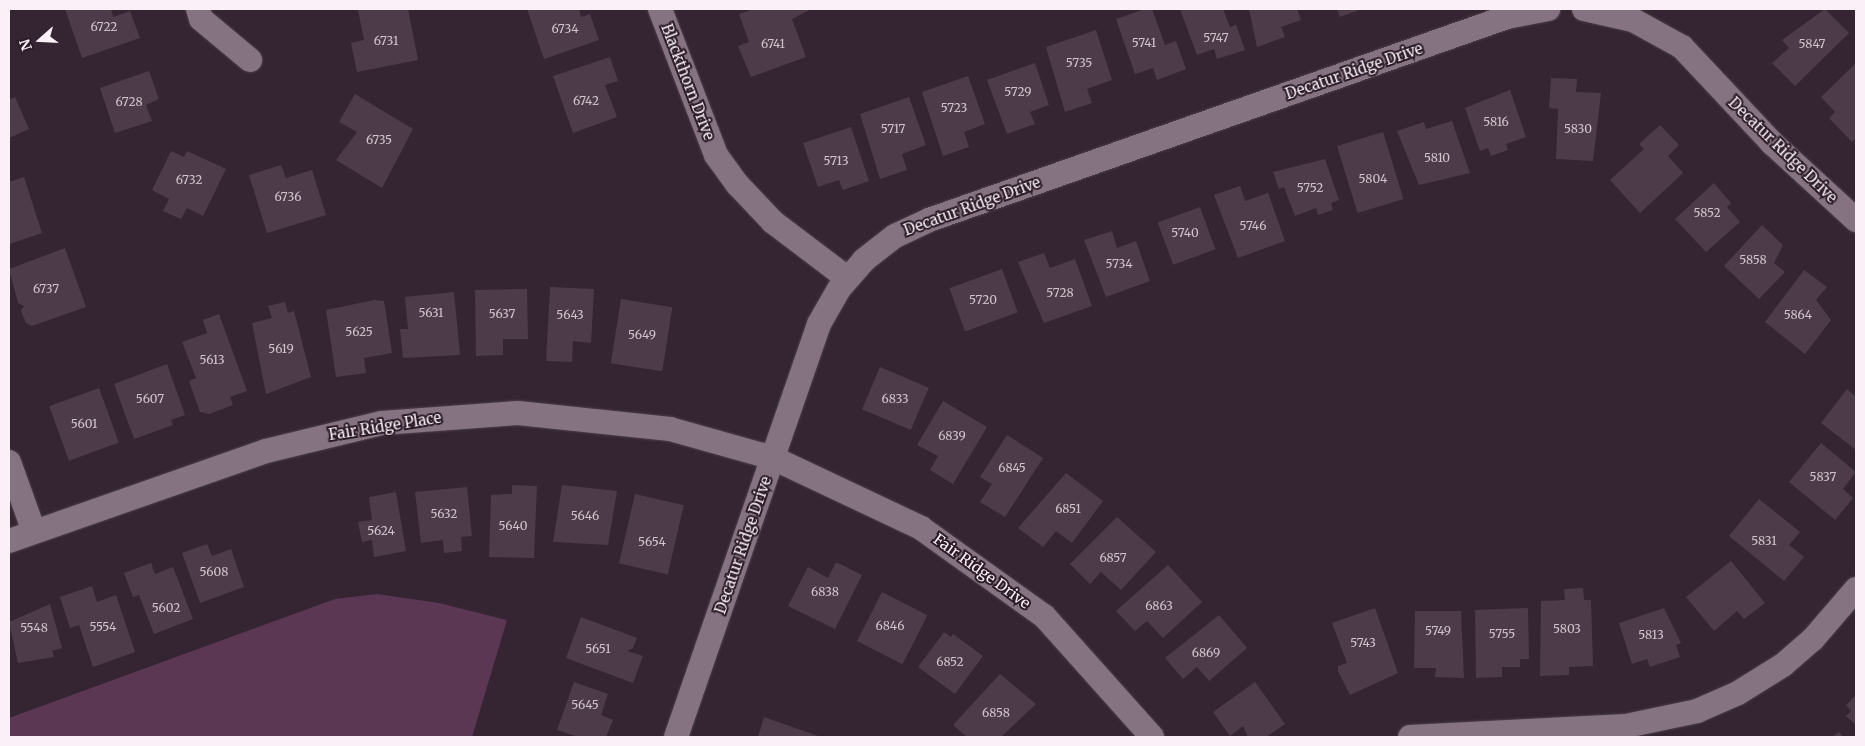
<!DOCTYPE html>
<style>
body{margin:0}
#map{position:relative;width:1865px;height:746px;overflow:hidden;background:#352532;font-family:Merriweather,serif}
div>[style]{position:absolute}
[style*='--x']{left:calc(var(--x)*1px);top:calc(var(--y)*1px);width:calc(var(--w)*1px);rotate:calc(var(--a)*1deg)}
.green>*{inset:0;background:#5c3754}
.building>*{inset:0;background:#4d3b49;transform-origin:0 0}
.roads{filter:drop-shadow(0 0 1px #4d404b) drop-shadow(0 0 1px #4d404b)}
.minor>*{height:24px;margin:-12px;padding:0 12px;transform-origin:12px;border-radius:12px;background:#867382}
span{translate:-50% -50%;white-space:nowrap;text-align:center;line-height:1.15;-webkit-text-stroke:4px #2b1c28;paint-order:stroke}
.number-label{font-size:12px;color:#d0c3cc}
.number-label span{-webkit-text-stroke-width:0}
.street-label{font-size:15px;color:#fbf0f8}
.frame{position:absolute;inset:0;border:10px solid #fbf0f8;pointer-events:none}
.north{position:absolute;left:15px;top:15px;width:50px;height:50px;-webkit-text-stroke:4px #2b1c28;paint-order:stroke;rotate:251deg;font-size:14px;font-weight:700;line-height:20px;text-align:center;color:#fbf0f8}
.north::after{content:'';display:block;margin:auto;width:18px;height:22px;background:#fbf0f8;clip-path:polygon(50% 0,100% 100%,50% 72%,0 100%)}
</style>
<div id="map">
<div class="green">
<i style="clip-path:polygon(377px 594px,439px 603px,507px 620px,472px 737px,9px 737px,9px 718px,335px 599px)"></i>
</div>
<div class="building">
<i style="clip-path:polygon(65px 9px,111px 9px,113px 17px,130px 11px,140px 38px,82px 58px)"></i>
<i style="clip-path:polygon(364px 9px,408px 9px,418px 60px,357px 72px,351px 43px,364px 40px,358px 10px)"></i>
<i style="clip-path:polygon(527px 9px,579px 9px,581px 17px,590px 14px,599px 40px,544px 59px)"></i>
<i style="clip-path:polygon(754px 9px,811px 9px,792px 19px,806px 57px,751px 77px,738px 46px,749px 42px,739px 14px)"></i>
<i style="clip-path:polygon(1145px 9px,1152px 9px,1165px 45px,1176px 41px,1186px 69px,1157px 80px,1153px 68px,1135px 74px,1116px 19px)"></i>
<i style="clip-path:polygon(1180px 9px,1223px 9px,1230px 27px,1236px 25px,1245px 50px,1217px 59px,1214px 49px,1197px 55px)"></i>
<i style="clip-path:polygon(1249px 9px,1297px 9px,1301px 20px,1281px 27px,1285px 37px,1257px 47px)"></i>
<i style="clip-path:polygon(1337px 9px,1362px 9px,1340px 17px)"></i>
<i style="clip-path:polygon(1825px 9px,1849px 33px,1795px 86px,1772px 63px,1789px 48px,1782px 40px)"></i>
<i style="clip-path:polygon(1096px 30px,1112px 80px,1087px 89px,1092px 103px,1065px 112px,1046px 47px)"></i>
<i style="clip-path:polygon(610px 57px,618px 81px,605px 85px,617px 117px,573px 133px,553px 76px)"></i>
<i style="clip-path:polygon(1035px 63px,1049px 105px,1030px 112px,1035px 124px,1007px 134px,987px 80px)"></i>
<i style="clip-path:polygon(1856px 63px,1856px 138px,1852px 142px,1829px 118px,1835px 112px,1821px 97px)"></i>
<i style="clip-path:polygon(149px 71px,159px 99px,146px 105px,152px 121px,115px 133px,100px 88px)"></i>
<i style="clip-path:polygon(968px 76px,985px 124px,964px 132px,969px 147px,943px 156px,922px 92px)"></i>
<i style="clip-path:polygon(1551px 78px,1577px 79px,1576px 92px,1601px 93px,1593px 161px,1556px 159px,1558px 109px,1549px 108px)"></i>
<i style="clip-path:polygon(1510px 90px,1526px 137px,1506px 144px,1508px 150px,1491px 156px,1488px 148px,1480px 151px,1465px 108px)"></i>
<i style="clip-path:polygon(355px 94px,413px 129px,382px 188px,336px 160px,357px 132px,339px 122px)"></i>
<i style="clip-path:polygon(15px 97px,29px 129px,9px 138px,9px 100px)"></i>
<i style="clip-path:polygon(909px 97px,926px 145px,902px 154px,907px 170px,880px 179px,860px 114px)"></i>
<i style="clip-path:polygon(1452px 121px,1470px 173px,1419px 185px,1397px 131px,1424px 122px,1426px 129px)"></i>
<i style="clip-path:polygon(1660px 125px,1679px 145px,1668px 156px,1683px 173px,1640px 213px,1610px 180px,1644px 149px,1639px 144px)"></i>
<i style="clip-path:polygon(851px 127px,869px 181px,843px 190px,839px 180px,818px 187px,803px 143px)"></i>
<i style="left:1383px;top:132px;width:70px;height:48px;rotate:73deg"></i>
<i style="clip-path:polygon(171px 151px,184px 157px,187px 151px,226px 169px,203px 216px,187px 208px,181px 219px,163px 211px,169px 199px,152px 190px)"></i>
<i style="clip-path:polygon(1325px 159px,1339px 200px,1331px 203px,1333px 210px,1318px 215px,1316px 208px,1295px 216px,1284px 187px,1279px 189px,1273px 172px)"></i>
<i style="clip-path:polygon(281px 165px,286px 178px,312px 170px,326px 215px,267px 233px,249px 175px)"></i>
<i style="clip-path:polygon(24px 177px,42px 233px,9px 244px,9px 182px)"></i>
<i style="clip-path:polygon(1714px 183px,1731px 203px,1727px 207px,1740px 222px,1706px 252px,1675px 219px)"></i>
<i style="clip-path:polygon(1240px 186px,1245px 201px,1268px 193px,1285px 241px,1238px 258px,1214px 195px)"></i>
<i style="left:1200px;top:207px;width:45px;height:45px;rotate:70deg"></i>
<i style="clip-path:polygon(1762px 225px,1783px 245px,1774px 263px,1785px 272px,1759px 299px,1724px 266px)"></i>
<i style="clip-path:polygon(1112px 231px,1117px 248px,1136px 241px,1150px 281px,1106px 297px,1084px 240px)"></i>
<i style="clip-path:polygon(65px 248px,86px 307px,32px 326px,26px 323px,21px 311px,24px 306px,18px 303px,9px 269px)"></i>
<i style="clip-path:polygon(1044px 253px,1050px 268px,1075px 259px,1092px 306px,1044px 323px,1018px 262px)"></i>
<i style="left:1002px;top:269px;width:46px;height:56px;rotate:70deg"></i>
<i style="clip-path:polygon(1804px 270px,1827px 287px,1816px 300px,1831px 320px,1805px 354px,1765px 322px)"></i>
<i style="clip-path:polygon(550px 287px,594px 289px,591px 343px,573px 341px,572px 362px,546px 361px)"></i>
<i style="clip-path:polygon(527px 289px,528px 339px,503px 339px,503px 355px,476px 356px,475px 290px)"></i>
<i style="clip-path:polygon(454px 292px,460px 355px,403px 358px,400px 329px,408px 329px,405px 297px)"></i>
<i style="left:621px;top:299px;width:52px;height:65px;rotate:9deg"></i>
<i style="clip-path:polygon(374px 300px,384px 301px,392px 353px,364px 358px,366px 373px,336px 377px,326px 310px)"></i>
<i style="clip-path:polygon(285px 302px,288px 313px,294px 311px,311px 377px,266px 394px,252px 323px,272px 318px,268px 306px)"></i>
<i style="clip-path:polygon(219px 314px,247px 391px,230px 397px,233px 405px,209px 414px,200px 412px,189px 381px,196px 378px,182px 342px,207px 333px,203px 320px)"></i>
<i style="clip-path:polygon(167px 364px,185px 415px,171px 420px,173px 425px,134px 439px,114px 384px)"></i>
<i style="left:880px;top:367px;width:53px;height:46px;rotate:23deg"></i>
<i style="left:99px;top:388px;width:58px;height:53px;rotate:70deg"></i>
<i style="clip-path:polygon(1847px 389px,1856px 397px,1856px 450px,1821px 423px)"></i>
<i style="clip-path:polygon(943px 401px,987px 427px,953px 484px,930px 470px,938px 456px,917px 445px)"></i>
<i style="clip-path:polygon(1007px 435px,1043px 458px,1005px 517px,980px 502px,992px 484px,980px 477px)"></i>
<i style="clip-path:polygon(1821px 443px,1856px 472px,1843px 489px,1853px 498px,1835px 520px,1789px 482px)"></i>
<i style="clip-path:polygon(1066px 473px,1103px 501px,1072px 543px,1056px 531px,1043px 547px,1018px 528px)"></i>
<i style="clip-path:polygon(512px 485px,537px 486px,534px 558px,489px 557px,491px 495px,512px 494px)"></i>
<i style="clip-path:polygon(562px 485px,617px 491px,608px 545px,553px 542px)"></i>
<i style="clip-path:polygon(467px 487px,472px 536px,461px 537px,462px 551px,444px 553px,443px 540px,421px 543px,415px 492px)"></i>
<i style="clip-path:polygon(396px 492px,406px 551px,374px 557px,372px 540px,362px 542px,358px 522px,372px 520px,369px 497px)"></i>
<i style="left:635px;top:494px;width:50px;height:71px;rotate:13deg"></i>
<i style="clip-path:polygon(1759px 499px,1800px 532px,1789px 545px,1804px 557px,1784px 581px,1729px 536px)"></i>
<i style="clip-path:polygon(1117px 517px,1156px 552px,1121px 590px,1101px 572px,1090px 584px,1070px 564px)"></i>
<i style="clip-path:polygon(207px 544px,212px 556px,231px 549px,244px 587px,200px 603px,182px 553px)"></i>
<i style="clip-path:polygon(1731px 561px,1765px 603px,1744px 619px,1737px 611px,1714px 631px,1686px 597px)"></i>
<i style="clip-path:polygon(836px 562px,862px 575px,835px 629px,788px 606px,808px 567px,828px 578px)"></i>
<i style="clip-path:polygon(151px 563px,155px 574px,173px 567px,193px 619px,154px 634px,139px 595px,133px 597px,124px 573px)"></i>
<i style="clip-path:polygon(1168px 565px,1202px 602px,1163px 638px,1147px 621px,1135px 631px,1116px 611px)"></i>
<i style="clip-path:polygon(92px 586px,97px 602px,116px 595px,135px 652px,93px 667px,79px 625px,70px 628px,60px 597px)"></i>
<i style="clip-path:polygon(1583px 588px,1584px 600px,1591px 600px,1593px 666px,1569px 667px,1569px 675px,1540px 676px,1541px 601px,1565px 600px,1564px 589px)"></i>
<i style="left:882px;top:592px;width:51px;height:55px;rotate:27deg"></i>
<i style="clip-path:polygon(50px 604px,62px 648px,52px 651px,54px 657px,18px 663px,9px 622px)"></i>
<i style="clip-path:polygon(1375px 608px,1398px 673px,1350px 695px,1338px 671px,1338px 666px,1347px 663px,1332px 623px)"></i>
<i style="clip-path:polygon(1528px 608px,1529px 659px,1520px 659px,1520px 667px,1502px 667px,1502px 677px,1476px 678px,1475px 610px)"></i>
<i style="clip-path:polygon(1664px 608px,1681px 643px,1676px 645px,1680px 657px,1650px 667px,1647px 659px,1632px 664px,1619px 623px)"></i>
<i style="clip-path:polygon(1415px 611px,1461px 611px,1464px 678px,1435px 677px,1436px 668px,1414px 668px)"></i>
<i style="clip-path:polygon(1219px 615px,1247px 648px,1209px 681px,1197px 667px,1183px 679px,1165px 658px)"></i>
<i style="clip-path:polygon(581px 617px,637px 638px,633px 648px,627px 651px,643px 656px,633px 683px,566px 658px)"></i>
<i style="clip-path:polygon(944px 632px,951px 637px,953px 634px,983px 656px,955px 694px,918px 667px)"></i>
<i style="clip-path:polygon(1000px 674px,1036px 704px,1001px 737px,967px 737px,953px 725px)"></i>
<i style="clip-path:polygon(574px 682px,608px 694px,601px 715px,613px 720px,606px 737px,578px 737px,557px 730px)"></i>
<i style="clip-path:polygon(1255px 682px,1285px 724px,1266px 737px,1248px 737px,1243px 726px,1230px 736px,1213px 712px)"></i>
<i style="clip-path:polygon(1856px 695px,1856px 725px,1846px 716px,1851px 711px,1846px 705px)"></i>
<i style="clip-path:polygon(764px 717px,818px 736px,817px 737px,758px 737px)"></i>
<i style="clip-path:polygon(1839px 732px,1843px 737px,1832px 737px)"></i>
</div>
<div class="roads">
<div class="minor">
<i style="--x:198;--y:9;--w:10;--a:73"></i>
<i style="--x:201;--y:19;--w:64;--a:39.9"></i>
<i style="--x:660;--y:9;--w:156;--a:69"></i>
<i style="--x:716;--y:155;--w:37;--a:54"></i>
<i style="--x:738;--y:185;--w:51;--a:46.6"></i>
<i style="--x:773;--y:222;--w:93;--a:37.1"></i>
<i style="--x:1584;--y:9;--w:50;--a:12.7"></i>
<i style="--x:1633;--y:20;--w:56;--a:28.9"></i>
<i style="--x:1682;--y:47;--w:132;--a:46.8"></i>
<i style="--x:1772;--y:143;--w:114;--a:42.5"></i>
<i style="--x:9;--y:462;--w:74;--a:70.3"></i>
<i style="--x:9;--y:541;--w:272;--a:-19.3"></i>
<i style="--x:266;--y:451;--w:119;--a:-13.6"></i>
<i style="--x:382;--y:423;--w:136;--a:-4.2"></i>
<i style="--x:518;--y:413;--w:153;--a:6"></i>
<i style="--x:670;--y:429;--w:107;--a:15.7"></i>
<i style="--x:773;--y:458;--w:164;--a:25.3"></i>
<i style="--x:921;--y:528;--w:151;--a:35.6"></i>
<i style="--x:1044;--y:616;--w:162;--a:48.2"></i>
<i style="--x:676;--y:737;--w:437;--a:-70.9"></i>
<i style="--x:819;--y:324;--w:40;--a:-60.3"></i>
<i style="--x:839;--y:289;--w:38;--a:-49"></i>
<i style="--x:864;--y:260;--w:39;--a:-38"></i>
<i style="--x:895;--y:236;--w:38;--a:-25"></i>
<i style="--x:929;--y:220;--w:613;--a:-19.35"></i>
<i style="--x:1507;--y:17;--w:42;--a:-11"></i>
<i style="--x:1410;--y:737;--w:216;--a:-2.9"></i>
<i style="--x:1626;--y:726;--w:73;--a:-11.9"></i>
<i style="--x:1697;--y:711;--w:45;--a:-23.7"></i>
<i style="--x:1738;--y:693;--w:53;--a:-31.9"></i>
<i style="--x:1783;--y:665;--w:40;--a:-41"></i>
<i style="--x:1813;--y:639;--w:66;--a:-49.3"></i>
</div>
</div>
<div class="number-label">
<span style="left:104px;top:27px">6722</span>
<span style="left:565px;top:29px">6734</span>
<span style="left:1216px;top:38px">5747</span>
<span style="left:386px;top:41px">6731</span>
<span style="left:1144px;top:43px">5741</span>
<span style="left:773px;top:44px">6741</span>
<span style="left:1812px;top:44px">5847</span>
<span style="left:1079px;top:63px">5735</span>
<span style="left:1018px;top:92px">5729</span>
<span style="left:586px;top:101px">6742</span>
<span style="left:129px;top:102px">6728</span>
<span style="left:954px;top:108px">5723</span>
<span style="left:1496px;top:122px">5816</span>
<span style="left:893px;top:129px">5717</span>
<span style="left:1578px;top:129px">5830</span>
<span style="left:379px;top:140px">6735</span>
<span style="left:1437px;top:158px">5810</span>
<span style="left:836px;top:161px">5713</span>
<span style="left:1373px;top:179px">5804</span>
<span style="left:189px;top:180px">6732</span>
<span style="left:1310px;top:188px">5752</span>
<span style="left:288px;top:197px">6736</span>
<span style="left:1707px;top:213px">5852</span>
<span style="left:1253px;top:226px">5746</span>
<span style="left:1185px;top:233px">5740</span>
<span style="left:1753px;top:260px">5858</span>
<span style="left:1119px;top:264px">5734</span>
<span style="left:46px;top:289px">6737</span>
<span style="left:1060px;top:293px">5728</span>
<span style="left:983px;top:300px">5720</span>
<span style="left:431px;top:313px">5631</span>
<span style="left:502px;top:314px">5637</span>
<span style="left:570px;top:315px">5643</span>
<span style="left:1798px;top:315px">5864</span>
<span style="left:359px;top:332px">5625</span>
<span style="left:642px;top:335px">5649</span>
<span style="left:281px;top:349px">5619</span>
<span style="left:212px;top:360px">5613</span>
<span style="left:150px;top:399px">5607</span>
<span style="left:895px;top:399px">6833</span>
<span style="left:84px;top:424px">5601</span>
<span style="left:952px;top:436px">6839</span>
<span style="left:1012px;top:468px">6845</span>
<span style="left:1823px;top:477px">5837</span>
<span style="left:1068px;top:509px">6851</span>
<span style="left:444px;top:514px">5632</span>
<span style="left:585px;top:516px">5646</span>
<span style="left:513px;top:526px">5640</span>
<span style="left:381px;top:531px">5624</span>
<span style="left:1764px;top:541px">5831</span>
<span style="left:652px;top:542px">5654</span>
<span style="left:1113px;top:558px">6857</span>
<span style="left:214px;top:572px">5608</span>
<span style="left:825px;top:592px">6838</span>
<span style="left:1159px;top:606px">6863</span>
<span style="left:166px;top:608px">5602</span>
<span style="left:890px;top:626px">6846</span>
<span style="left:103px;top:627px">5554</span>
<span style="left:34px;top:628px">5548</span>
<span style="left:1567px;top:629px">5803</span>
<span style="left:1438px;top:631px">5749</span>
<span style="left:1502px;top:634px">5755</span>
<span style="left:1651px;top:635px">5813</span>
<span style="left:1363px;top:643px">5743</span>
<span style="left:598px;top:649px">5651</span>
<span style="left:1206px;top:653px">6869</span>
<span style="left:950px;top:662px">6852</span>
<span style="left:585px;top:705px">5645</span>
<span style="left:996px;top:713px">6858</span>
</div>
<div class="street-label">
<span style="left:1354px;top:71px;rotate:-19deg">Decatur Ridge Drive</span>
<span style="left:688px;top:82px;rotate:69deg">Blackthorn Drive</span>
<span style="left:1783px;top:150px;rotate:44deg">Decatur Ridge Drive</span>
<span style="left:972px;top:206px;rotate:-20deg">Decatur Ridge Drive</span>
<span style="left:385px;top:426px;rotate:-9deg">Fair Ridge Place</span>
<span style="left:743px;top:545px;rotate:-71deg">Decatur Ridge Drive</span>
<span style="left:982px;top:571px;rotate:36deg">Fair Ridge Drive</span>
</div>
<div class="frame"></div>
<div class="north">N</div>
</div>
